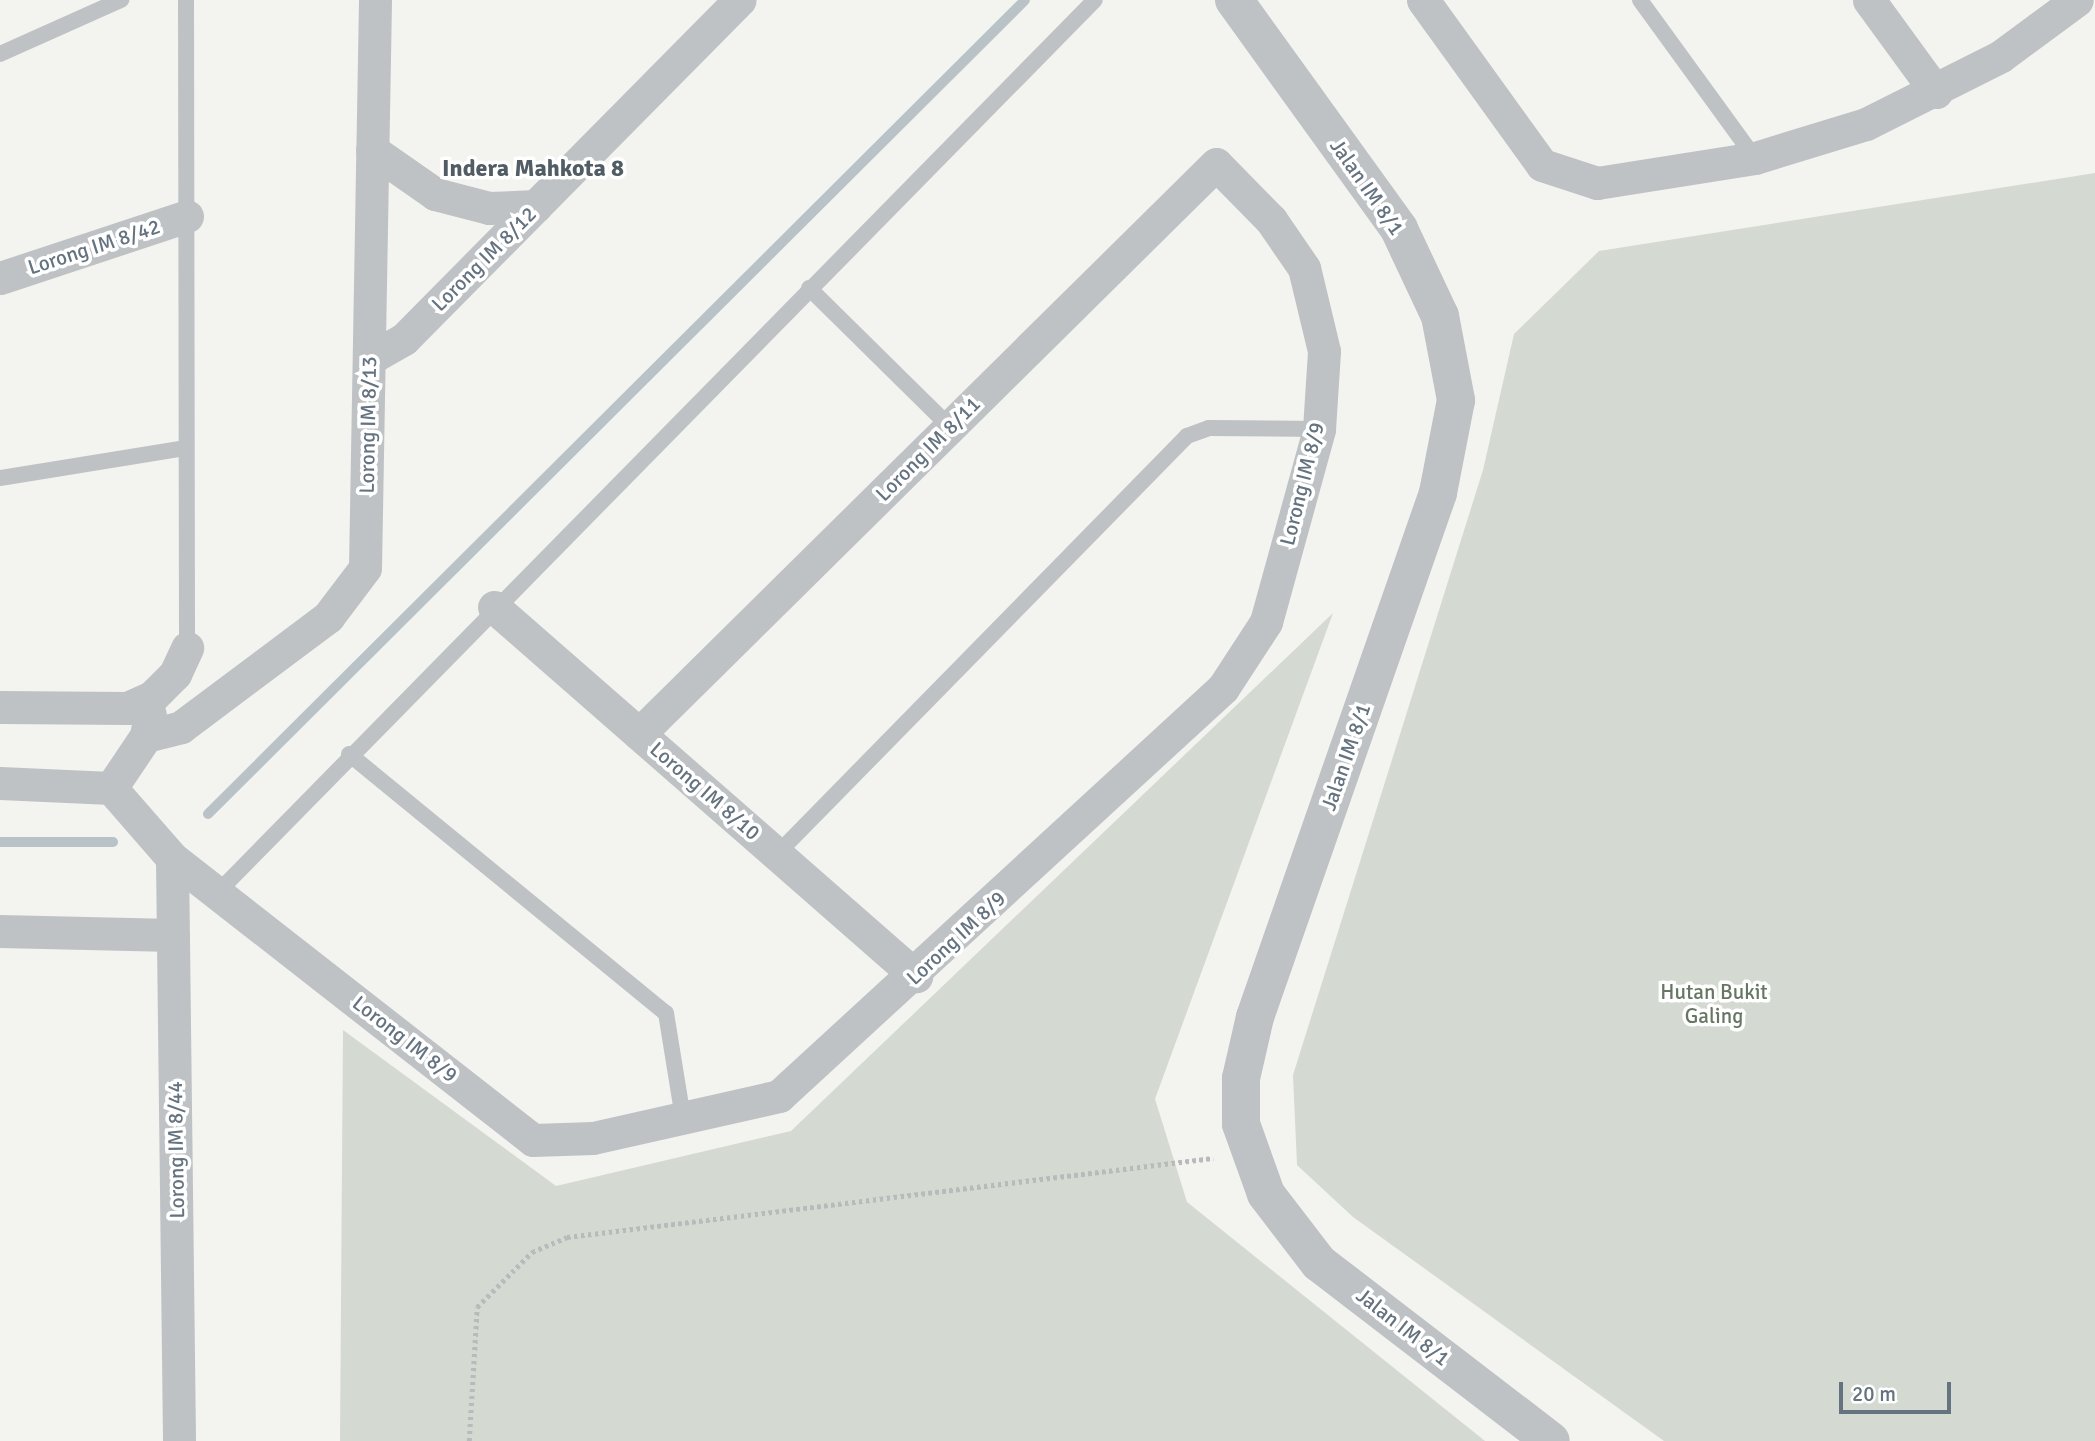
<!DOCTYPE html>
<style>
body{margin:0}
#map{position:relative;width:2095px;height:1441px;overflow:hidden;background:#f3f3f0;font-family:Signika,sans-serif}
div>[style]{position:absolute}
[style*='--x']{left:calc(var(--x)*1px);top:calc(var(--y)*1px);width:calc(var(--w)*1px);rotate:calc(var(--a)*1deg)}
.green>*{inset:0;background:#d4dad1}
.stream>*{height:10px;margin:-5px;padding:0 5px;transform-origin:5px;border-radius:5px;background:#b8c2c7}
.path>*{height:4.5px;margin-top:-2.25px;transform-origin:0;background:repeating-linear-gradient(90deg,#b8babc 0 3.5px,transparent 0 7px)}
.service>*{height:16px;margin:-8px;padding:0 8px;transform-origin:8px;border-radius:8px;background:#bec2c5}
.minor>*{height:33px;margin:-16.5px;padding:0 16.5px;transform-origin:16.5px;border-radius:16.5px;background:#bec2c5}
.tertiary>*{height:38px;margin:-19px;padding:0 19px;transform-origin:19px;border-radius:19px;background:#bec2c5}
span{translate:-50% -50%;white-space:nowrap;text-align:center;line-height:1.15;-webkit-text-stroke:7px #fff;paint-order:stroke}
.street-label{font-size:21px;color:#64737f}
.park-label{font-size:21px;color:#667663}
.quarter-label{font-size:24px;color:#525c64;font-weight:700}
.scale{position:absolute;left:1839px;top:1382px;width:112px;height:32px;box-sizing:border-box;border:4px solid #64737f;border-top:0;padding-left:9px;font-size:21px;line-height:24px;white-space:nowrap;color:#64737f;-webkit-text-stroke:5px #fff;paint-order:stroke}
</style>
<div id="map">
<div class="green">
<i style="clip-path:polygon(2095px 173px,2095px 1441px,1664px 1441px,1353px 1217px,1297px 1165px,1293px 1075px,1483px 470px,1514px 334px,1599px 251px)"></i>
<i style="clip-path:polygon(1333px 613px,1155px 1099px,1187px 1202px,1485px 1441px,340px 1441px,343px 1030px,556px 1186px,791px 1131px)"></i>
</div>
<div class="stream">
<i style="--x:208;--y:814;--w:1153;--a:-44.89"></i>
<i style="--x:0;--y:842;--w:113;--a:0"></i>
</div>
<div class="path">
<i style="--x:469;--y:1441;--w:134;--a:-86.6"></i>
<i style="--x:477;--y:1307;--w:78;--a:-45"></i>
<i style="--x:532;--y:1252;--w:38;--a:-23"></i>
<i style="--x:567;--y:1237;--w:651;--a:-6.97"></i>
</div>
<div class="service">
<i style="--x:186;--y:0;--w:648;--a:89.91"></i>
<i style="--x:1640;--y:0;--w:195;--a:54"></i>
<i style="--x:0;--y:54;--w:133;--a:-24.1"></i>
<i style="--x:809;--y:288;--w:198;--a:44.6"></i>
<i style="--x:0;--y:478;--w:187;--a:-9.2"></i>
<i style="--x:349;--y:754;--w:409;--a:39.3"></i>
<i style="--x:666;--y:1013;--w:106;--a:80.8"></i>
<i style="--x:777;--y:854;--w:586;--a:-45.55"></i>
<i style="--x:1187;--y:436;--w:23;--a:-20"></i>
<i style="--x:1209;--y:428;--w:110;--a:0.5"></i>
<i style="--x:217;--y:893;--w:1252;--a:-45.49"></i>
</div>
<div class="minor">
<i style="--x:1423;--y:0;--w:203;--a:54.2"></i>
<i style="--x:1542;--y:165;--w:58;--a:18.1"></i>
<i style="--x:1597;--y:183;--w:160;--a:-9"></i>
<i style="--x:1755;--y:158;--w:116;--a:-17"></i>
<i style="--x:1866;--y:124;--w:151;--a:-26.7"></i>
<i style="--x:2001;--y:56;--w:94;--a:-36.4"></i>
<i style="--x:1869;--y:0;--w:114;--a:53.9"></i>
<i style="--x:372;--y:150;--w:77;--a:34.9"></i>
<i style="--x:435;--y:194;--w:56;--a:14.5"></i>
<i style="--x:489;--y:208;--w:47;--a:-2.4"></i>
<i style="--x:0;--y:278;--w:197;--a:-18.3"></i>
<i style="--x:369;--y:359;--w:40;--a:-29.7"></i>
<i style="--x:404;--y:339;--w:477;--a:-45.3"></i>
<i style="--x:494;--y:607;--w:561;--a:41.17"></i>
<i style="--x:0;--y:707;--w:127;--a:0.5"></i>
<i style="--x:127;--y:708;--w:27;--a:-24"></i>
<i style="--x:152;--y:697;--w:33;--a:-45"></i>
<i style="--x:175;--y:674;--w:29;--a:-65"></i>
<i style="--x:146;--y:736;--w:36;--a:-14"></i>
<i style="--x:181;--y:727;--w:184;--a:-36.8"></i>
<i style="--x:328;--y:617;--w:61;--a:-52.9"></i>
<i style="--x:365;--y:568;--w:568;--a:-88.99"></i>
<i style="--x:0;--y:783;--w:111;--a:2.6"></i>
<i style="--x:111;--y:788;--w:93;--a:48.9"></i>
<i style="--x:172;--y:858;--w:458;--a:38"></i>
<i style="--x:533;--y:1140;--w:60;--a:-1.9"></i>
<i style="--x:593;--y:1138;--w:191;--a:-12.7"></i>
<i style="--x:779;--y:1096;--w:603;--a:-42.58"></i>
<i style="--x:1223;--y:688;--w:79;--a:-56.9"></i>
<i style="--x:1266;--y:622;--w:200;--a:-74.6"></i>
<i style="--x:1319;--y:429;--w:78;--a:-86.3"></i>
<i style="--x:1324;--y:351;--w:85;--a:-103.5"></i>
<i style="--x:1304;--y:268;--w:58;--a:-124.5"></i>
<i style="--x:1271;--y:220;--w:78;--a:-134.5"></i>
<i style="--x:1216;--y:164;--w:811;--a:135.35"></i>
<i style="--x:111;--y:788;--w:63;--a:-56.1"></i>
<i style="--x:146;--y:736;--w:22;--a:-80"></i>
<i style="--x:172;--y:858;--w:583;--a:89.31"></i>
<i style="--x:0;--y:931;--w:173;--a:1.3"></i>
</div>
<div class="tertiary">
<i style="--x:1234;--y:0;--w:282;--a:54.2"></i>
<i style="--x:1399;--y:229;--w:96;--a:64.8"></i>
<i style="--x:1440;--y:316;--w:86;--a:79.2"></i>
<i style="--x:1456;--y:400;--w:95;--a:101"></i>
<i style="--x:1438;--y:493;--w:555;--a:109.25"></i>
<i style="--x:1255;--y:1017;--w:63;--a:102.9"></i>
<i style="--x:1241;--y:1078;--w:46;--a:90"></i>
<i style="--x:1241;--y:1124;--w:74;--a:70.3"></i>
<i style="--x:1266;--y:1194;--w:87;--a:52.5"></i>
<i style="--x:1319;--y:1263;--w:292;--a:37.5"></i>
</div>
<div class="street-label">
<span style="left:1367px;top:187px;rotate:55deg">Jalan IM 8/1</span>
<span style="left:94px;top:247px;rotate:-18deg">Lorong IM 8/42</span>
<span style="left:484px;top:259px;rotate:-45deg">Lorong IM 8/12</span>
<span style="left:368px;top:425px;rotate:-89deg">Lorong IM 8/13</span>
<span style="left:928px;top:449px;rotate:-45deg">Lorong IM 8/11</span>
<span style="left:1302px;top:484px;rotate:-76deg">Lorong IM 8/9</span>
<span style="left:1346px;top:757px;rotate:-71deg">Jalan IM 8/1</span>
<span style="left:705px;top:791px;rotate:41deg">Lorong IM 8/10</span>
<span style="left:956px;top:938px;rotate:-43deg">Lorong IM 8/9</span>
<span style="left:405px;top:1039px;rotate:38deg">Lorong IM 8/9</span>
<span style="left:176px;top:1150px;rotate:-91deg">Lorong IM 8/44</span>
<span style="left:1403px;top:1327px;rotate:38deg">Jalan IM 8/1</span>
</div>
<div class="park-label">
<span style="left:1714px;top:1004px">Hutan Bukit<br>Galing</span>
</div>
<div class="quarter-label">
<span style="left:533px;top:169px">Indera Mahkota 8</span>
</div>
<div class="scale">20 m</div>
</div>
